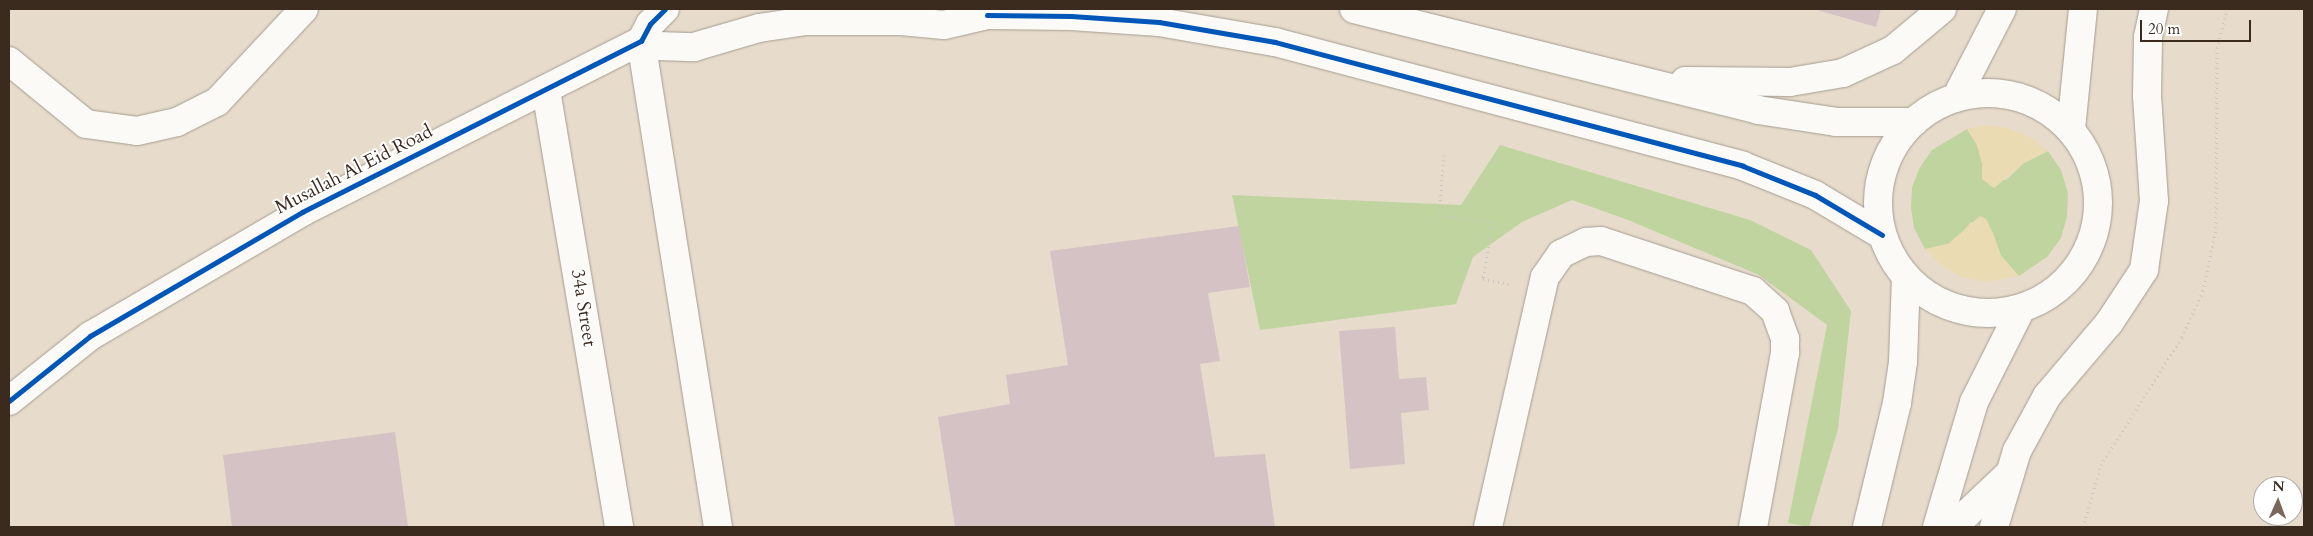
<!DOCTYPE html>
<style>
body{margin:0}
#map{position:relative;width:2313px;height:536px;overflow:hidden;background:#e7dccb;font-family:Cardo,serif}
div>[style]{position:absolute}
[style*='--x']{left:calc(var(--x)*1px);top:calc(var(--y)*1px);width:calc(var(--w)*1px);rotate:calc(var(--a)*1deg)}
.green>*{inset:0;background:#bfd49f}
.sand>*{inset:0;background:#ebdbb2}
.building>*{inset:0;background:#d4c2c5}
.path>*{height:3px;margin-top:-1.5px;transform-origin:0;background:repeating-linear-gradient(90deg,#cac7c2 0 1px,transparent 0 5px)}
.roads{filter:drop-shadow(0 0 1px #a59d92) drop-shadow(0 0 1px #a59d92)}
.minor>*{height:28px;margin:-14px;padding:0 14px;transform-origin:14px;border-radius:14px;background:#fbfaf7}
.major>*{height:28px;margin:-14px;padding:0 14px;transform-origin:14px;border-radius:14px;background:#fbfaf7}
.major>.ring{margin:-14px;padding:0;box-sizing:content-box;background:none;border:28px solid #fbfaf7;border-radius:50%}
.cycleway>*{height:5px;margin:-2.5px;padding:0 2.5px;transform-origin:2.5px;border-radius:2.5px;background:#0057b8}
span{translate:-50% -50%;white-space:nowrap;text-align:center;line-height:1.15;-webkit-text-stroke:4px #fff;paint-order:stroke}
.street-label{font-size:19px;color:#3b2a1e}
.frame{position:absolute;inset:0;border:10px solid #3b2a1e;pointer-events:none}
.north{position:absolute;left:2253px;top:476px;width:50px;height:50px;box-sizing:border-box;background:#fff;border:1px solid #b1aaa5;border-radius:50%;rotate:2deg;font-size:14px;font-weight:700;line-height:20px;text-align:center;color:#3b2a1e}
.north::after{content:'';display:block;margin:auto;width:18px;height:22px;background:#77685b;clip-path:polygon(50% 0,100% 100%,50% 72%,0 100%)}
.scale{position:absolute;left:2140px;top:20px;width:111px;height:22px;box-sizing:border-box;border:2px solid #3b2a1e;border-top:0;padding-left:6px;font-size:15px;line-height:18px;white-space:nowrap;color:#3b2a1e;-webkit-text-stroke:4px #fff;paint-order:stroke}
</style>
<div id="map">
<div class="green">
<i style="clip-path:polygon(1967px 129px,1977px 145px,1982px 163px,1982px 179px,2006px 180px,2024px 163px,2048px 151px,2061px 170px,2068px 193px,2067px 216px,2061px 238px,2047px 257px,2019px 276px,2001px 256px,1986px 219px,1970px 223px,1961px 235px,1948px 244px,1925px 249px,1914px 228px,1911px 208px,1912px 187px,1920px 167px,1932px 150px)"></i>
<i style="clip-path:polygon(1500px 145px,1750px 220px,1811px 250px,1851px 311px,1838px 429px,1809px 527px,1788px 523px,1827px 325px,1759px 275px,1628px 220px,1572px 200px,1522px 222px,1473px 257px,1456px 304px,1260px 330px,1232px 195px,1461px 205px)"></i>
</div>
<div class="sand">
<i style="clip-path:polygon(1988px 125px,2008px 128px,2030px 137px,2048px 151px,2024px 163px,1994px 188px,1982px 179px,1982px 163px,1977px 145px,1967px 129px)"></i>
<i style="clip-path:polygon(1980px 216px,1986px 219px,1993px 233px,2001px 256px,2019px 276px,1984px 282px,1961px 277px,1941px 265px,1925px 249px,1948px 244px)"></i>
</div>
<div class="building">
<i style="clip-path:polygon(1814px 9px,1881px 9px,1876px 27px)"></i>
<i style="clip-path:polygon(1239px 226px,1250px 287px,1208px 293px,1220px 361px,1200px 364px,1215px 457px,1265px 454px,1275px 527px,955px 527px,938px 417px,1010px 404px,1006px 375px,1068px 365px,1050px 251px)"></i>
<i style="clip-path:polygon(1395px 327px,1399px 379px,1426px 377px,1429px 410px,1401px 413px,1405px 464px,1350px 469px,1339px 331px)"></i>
<i style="clip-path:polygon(395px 432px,408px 527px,232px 527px,223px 455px)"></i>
</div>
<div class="path">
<i style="--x:1444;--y:155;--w:60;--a:94.8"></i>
<i style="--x:1439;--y:215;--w:54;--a:7.4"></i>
<i style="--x:1493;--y:222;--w:58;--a:100"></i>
<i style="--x:1483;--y:279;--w:26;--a:11"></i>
<i style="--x:2083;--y:527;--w:65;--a:-73.8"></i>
<i style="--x:2101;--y:465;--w:151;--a:-57.7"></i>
<i style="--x:2182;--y:337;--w:51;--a:-65.5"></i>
<i style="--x:2203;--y:291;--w:64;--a:-78.3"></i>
<i style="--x:2216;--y:228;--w:180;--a:-89.7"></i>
<i style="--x:2217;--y:48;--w:40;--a:-75.6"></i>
</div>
<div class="roads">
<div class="minor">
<i style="--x:1354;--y:9;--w:416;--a:14"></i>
<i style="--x:1758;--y:110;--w:79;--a:8.7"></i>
<i style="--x:1836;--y:122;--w:78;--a:0"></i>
<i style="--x:884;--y:13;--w:19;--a:25"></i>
<i style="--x:901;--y:21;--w:43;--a:5.3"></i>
<i style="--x:944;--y:25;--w:44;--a:-13.1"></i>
<i style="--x:987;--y:15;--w:13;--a:-29"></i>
<i style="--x:987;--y:15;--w:84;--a:0.7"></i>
<i style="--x:1071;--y:16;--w:88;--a:3.9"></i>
<i style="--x:1159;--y:22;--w:118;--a:9.8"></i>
<i style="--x:1275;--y:42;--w:484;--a:14.8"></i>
<i style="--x:1743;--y:166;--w:78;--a:21.9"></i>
<i style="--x:1815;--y:195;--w:78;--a:30.8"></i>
<i style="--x:641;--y:41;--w:492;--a:81"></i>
<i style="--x:641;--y:41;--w:18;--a:16"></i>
<i style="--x:658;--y:46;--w:36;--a:2"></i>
<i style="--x:694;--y:47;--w:68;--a:-16.3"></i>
<i style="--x:759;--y:28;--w:48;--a:-8.5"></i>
<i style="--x:806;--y:21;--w:95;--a:0"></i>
<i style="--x:9;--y:61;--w:99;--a:39.3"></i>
<i style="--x:86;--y:124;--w:51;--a:7.8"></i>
<i style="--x:137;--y:131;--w:41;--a:-12.7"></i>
<i style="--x:177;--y:122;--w:45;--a:-26.6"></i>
<i style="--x:217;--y:102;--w:127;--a:-46.9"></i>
<i style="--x:1685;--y:81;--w:105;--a:0.5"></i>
<i style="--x:1790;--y:82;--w:54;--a:-9.6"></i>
<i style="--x:1843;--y:73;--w:55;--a:-24.7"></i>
<i style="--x:1893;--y:50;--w:64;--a:-39.9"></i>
<i style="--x:546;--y:90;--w:443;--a:80.5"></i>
<i style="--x:9;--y:401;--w:104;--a:-38.7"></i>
<i style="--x:90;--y:336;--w:246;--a:-30.3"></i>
<i style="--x:302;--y:212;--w:380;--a:-26.8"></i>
<i style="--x:641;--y:41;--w:19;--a:-62"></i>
<i style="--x:650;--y:24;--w:21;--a:-45"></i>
<i style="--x:1488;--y:527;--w:256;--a:-77.2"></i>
<i style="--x:1545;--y:277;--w:28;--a:-55"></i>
<i style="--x:1561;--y:254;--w:28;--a:-26"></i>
<i style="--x:1586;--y:242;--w:15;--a:-4"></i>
<i style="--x:1601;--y:241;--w:160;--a:18.2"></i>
<i style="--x:1753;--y:291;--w:30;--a:42"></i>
<i style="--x:1775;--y:311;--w:30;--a:70"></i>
<i style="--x:1785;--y:339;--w:14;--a:90"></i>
<i style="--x:1785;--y:353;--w:177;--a:100.4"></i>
<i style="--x:1994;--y:527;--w:79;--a:-73.2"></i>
<i style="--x:2017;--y:451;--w:63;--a:-61.4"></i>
<i style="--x:2047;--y:396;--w:96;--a:-49.7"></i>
<i style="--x:2109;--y:323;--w:64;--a:-56.6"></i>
<i style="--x:2144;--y:270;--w:70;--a:-81.8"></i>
<i style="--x:2154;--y:201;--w:105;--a:-93.8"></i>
<i style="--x:2147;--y:96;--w:59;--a:-89"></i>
<i style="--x:2148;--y:37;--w:29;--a:-78"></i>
</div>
<div class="major">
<i class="ring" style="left:1878px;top:93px;width:192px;height:192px"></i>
<i style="--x:1956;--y:98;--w:100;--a:-62.7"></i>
<i style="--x:2071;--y:129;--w:121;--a:-84.3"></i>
<i style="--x:1867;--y:527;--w:128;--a:-76.4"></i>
<i style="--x:1897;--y:403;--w:41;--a:-81.7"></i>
<i style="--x:1903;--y:362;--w:84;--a:-88"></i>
<i style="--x:1937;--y:527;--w:130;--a:-73.5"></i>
<i style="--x:1974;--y:402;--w:104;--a:-63.2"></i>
<i style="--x:1953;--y:527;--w:79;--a:-43.5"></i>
</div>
</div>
<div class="cycleway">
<i style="--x:987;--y:15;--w:84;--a:0.7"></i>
<i style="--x:1071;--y:16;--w:88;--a:3.9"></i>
<i style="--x:1159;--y:22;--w:118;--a:9.8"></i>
<i style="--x:1275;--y:42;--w:484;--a:14.8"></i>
<i style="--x:1743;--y:166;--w:78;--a:21.9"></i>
<i style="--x:1815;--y:195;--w:78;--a:30.8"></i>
<i style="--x:9;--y:401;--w:104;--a:-38.7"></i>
<i style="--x:90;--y:336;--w:246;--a:-30.3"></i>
<i style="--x:302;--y:212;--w:380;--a:-26.8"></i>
<i style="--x:641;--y:41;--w:19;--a:-62"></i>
<i style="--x:650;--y:24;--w:21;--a:-45"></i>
</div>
<div class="street-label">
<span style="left:354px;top:170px;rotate:-27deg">Musallah Al Eid Road</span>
<span style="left:583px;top:308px;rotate:81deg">34a Street</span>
</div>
<div class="frame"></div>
<div class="north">N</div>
<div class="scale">20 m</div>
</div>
